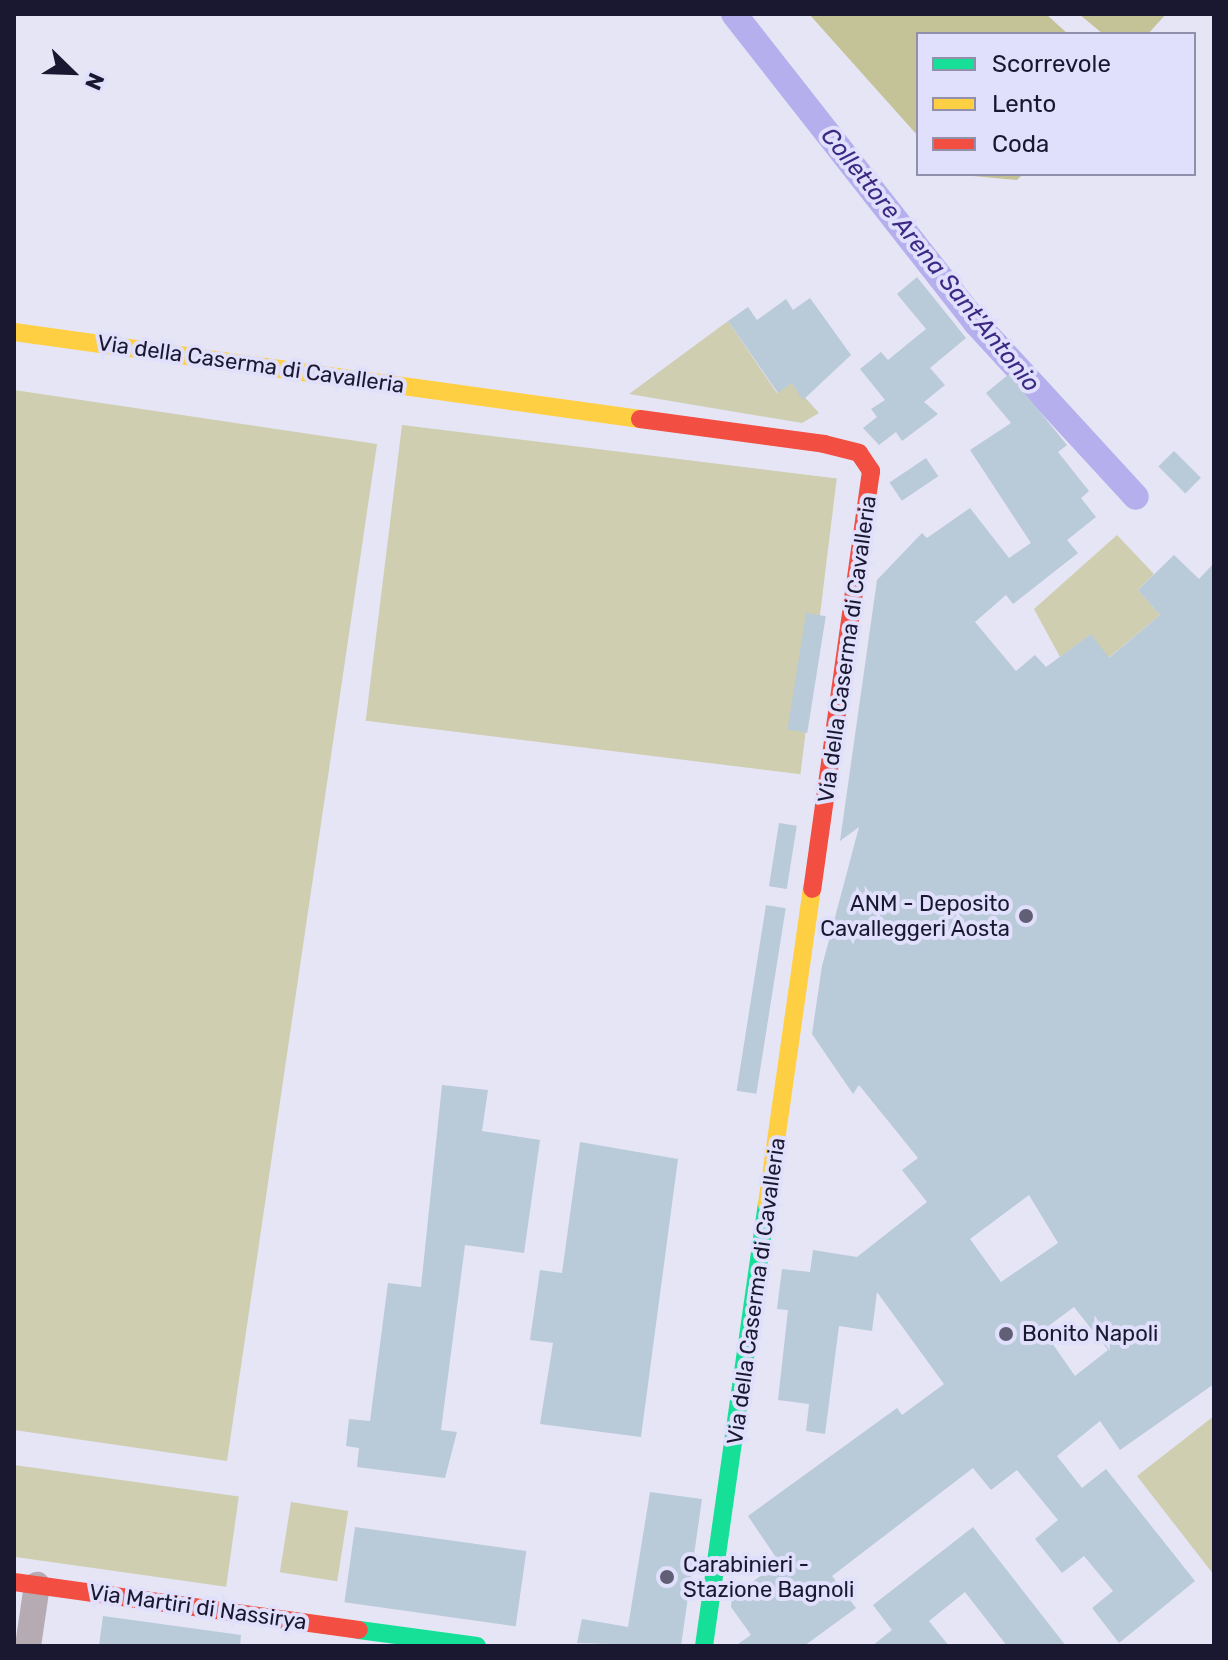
<!DOCTYPE html>
<style>
body{margin:0}
#map{position:relative;width:1228px;height:1660px;overflow:hidden;background:#e6e5f6;font-family:Rubik,sans-serif}
div>[style]{position:absolute}
[style*='--x']{left:calc(var(--x)*1px);top:calc(var(--y)*1px);width:calc(var(--w)*1px);rotate:calc(var(--a)*1deg)}
.green>*{inset:0;background:#cfceb0;transform-origin:0 0}
.forest>*{inset:0;background:#c4c297}
.canal>*{height:26px;margin:-13px;padding:0 13px;transform-origin:13px;border-radius:13px;background:#b5b0ed}
.building>*{inset:0;background:#b9cad8;transform-origin:0 0}
.street>*{height:26px;margin:-13px;padding:0 13px;transform-origin:13px;border-radius:13px;background:#b6abb3}
.fast>*{height:18px;margin:-9px;padding:0 9px;transform-origin:9px;border-radius:9px;background:#16e098}
.slow>*{height:18px;margin:-9px;padding:0 9px;transform-origin:9px;border-radius:9px;background:#ffcf43}
.jam>*{height:18px;margin:-9px;padding:0 9px;transform-origin:9px;border-radius:9px;background:#f24e42}
.dots>*{width:22px;height:22px;translate:-50% -50%;box-sizing:border-box;border:4px solid #e0dffc;border-radius:50%}
span{translate:-50% -50%;white-space:nowrap;text-align:center;line-height:1.15;-webkit-text-stroke:8px #e0dffc;paint-order:stroke}
.street-label{font-size:22px;color:#1a1730}
.poi-label{font-size:22px;color:#1a1730}
.right{translate:-100% -50%;text-align:right}
.left{translate:0 -50%;text-align:left}
.water-label{font-size:24px;color:#3c2983;font-style:italic}
.frame{position:absolute;inset:0;border:16px solid #1a1730;pointer-events:none}
.legend{position:absolute;left:916px;top:32px;width:280px;height:144px;box-sizing:border-box;background:#e0dffc;border:2px solid #918faa;margin:0;padding:10px 14px;list-style:none;font-size:24px;color:#1a1730}
.legend li{display:flex;align-items:center;gap:16px;height:40px}
.legend b{width:40px;border:2px solid #918faa}
.north{position:absolute;left:32px;top:32px;width:80px;height:80px;-webkit-text-stroke:6px #e0dffc;paint-order:stroke;rotate:113deg;font-size:22px;font-weight:700;line-height:32px;text-align:center;color:#1a1730}
.north::after{content:'';display:block;margin:auto;width:28px;height:36px;background:#1a1730;clip-path:polygon(50% 0,100% 100%,50% 72%,0 100%)}
</style>
<div id="map">
<div class="green">
<i style="clip-path:polygon(728px 321px,777px 393px,792px 383px,819px 413px,802px 423px,629px 394px)"></i>
<i style="clip-path:polygon(14px 390px,377px 444px,227px 1461px,14px 1430px)"></i>
<i style="left:402px;top:425px;width:438px;height:298px;rotate:7deg"></i>
<i style="clip-path:polygon(1117px 535px,1154px 574px,1138px 590px,1160px 615px,1106px 660px,1091px 634px,1060px 657px,1034px 609px)"></i>
<i style="clip-path:polygon(1214px 1416px,1214px 1575px,1137px 1476px)"></i>
<i style="left:14px;top:1465px;width:227px;height:91px;rotate:8deg"></i>
<i style="left:291px;top:1502px;width:58px;height:71px;rotate:9deg"></i>
</div>
<div class="forest">
<i style="clip-path:polygon(809px 14px,1046px 14px,1068px 34px,918px 34px,918px 136px)"></i>
<i style="clip-path:polygon(1079px 14px,1166px 14px,1148px 34px,1103px 34px)"></i>
<i style="clip-path:polygon(951px 174px,1023px 174px,1017px 180px)"></i>
</div>
<div class="canal">
<i style="--x:734;--y:14;--w:392;--a:51.9"></i>
<i style="--x:976;--y:323;--w:236;--a:47.4"></i>
</div>
<div class="building">
<i style="clip-path:polygon(917px 277px,966px 338px,930px 368px,945px 385px,924px 402px,938px 414px,902px 441px,896px 432px,879px 445px,863px 428px,877px 417px,871px 409px,885px 400px,860px 369px,881px 352px,888px 360px,926px 329px,897px 294px)"></i>
<i style="clip-path:polygon(810px 298px,851px 355px,803px 400px,792px 383px,778px 393px,728px 321px,748px 307px,757px 320px,786px 299px,793px 310px)"></i>
<i style="clip-path:polygon(evenodd,1009px 374px,1067px 445px,1058px 452px,1089px 491px,1081px 498px,1096px 517px,1067px 540px,1078px 553px,1013px 604px,1006px 595px,975px 622px,1016px 671px,1035px 655px,1046px 667px,1091px 634px,1109px 658px,1160px 615px,1138px 590px,1174px 555px,1199px 579px,1214px 563px,1214px 1384px,1120px 1450px,1100px 1421px,1057px 1456px,1082px 1488px,1106px 1469px,1195px 1581px,1119px 1643px,1092px 1608px,1113px 1591px,1084px 1556px,1062px 1573px,1035px 1539px,1058px 1520px,1017px 1470px,991px 1490px,973px 1468px,832px 1576px,856px 1608px,804px 1646px,735px 1646px,751px 1635px,731px 1607px,732px 1597px,779px 1562px,748px 1516px,897px 1408px,902px 1415px,944px 1384px,877px 1292px,872px 1331px,839px 1326px,825px 1434px,806px 1431px,809px 1404px,778px 1400px,788px 1310px,777px 1309px,782px 1269px,810px 1272px,813px 1250px,857px 1257px,927px 1202px,902px 1170px,918px 1158px,859px 1085px,853px 1094px,812px 1034px,822px 966px,859px 827px,840px 841px,877px 580px,922px 533px,927px 538px,970px 508px,1009px 558px,1031px 543px,970px 450px,1011px 423px,986px 393px,1009px 374px,1029px 1195px,1058px 1243px,1001px 1282px,970px 1239px,1029px 1195px,1009px 374px,1074px 1307px,1108px 1350px,1075px 1376px,1043px 1330px,1074px 1307px)"></i>
<i style="left:1174px;top:451px;width:38px;height:22px;rotate:45deg"></i>
<i style="left:926px;top:458px;width:22px;height:44px;rotate:56deg"></i>
<i style="left:806px;top:613px;width:20px;height:118px;rotate:9deg"></i>
<i style="left:779px;top:823px;width:18px;height:64px;rotate:9deg"></i>
<i style="left:766px;top:905px;width:20px;height:188px;rotate:9deg"></i>
<i style="clip-path:polygon(442px 1085px,488px 1090px,482px 1131px,540px 1140px,524px 1253px,465px 1245px,441px 1430px,457px 1432px,445px 1478px,357px 1467px,359px 1448px,346px 1446px,349px 1419px,370px 1421px,388px 1283px,421px 1287px)"></i>
<i style="clip-path:polygon(580px 1142px,678px 1159px,641px 1437px,540px 1424px,553px 1343px,530px 1340px,540px 1270px,562px 1273px)"></i>
<i style="clip-path:polygon(650px 1492px,702px 1499px,681px 1646px,577px 1643px,582px 1619px,628px 1627px)"></i>
<i style="left:355px;top:1527px;width:173px;height:76px;rotate:8deg"></i>
<i style="clip-path:polygon(973px 1527px,1066px 1646px,1007px 1646px,965px 1592px,929px 1621px,949px 1646px,872px 1646px,892px 1630px,873px 1605px)"></i>
<i style="clip-path:polygon(103px 1616px,241px 1635px,240px 1646px,99px 1646px)"></i>
</div>
<div class="street">
<i style="--x:28;--y:1646;--w:62;--a:-81.6"></i>
</div>
<div class="fast">
<i style="--x:359;--y:1630;--w:119;--a:7.7"></i>
<i style="--x:704;--y:1646;--w:446;--a:-81.9"></i>
</div>
<div class="slow">
<i style="--x:14;--y:332;--w:632;--a:7.91"></i>
<i style="--x:767;--y:1204;--w:318;--a:-81.9"></i>
</div>
<div class="jam">
<i style="--x:640;--y:419;--w:186;--a:7.7"></i>
<i style="--x:824;--y:444;--w:36;--a:14"></i>
<i style="--x:859;--y:453;--w:22;--a:56"></i>
<i style="--x:871;--y:471;--w:422;--a:98"></i>
<i style="--x:14;--y:1582;--w:348;--a:7.9"></i>
</div>
<div class="dots">
<i style="left:1026px;top:916px;background:#615f75"></i>
<i style="left:1006px;top:1334px;background:#615f75"></i>
<i style="left:667px;top:1577px;background:#615f75"></i>
</div>
<div class="street-label">
<span style="left:251px;top:364px;rotate:8deg">Via della Caserma di Cavalleria</span>
<span style="left:847px;top:649px;rotate:-82deg">Via della Caserma di Cavalleria</span>
<span style="left:756px;top:1291px;rotate:-82deg">Via della Caserma di Cavalleria</span>
<span style="left:198px;top:1607px;rotate:8deg">Via Martiri di Nassirya</span>
</div>
<div class="poi-label">
<span class="right" style="left:1010px;top:916px">ANM - Deposito<br>Cavalleggeri Aosta</span>
<span class="left" style="left:1022px;top:1334px">Bonito Napoli</span>
<span class="left" style="left:683px;top:1577px">Carabinieri -<br>Stazione Bagnoli</span>
</div>
<div class="water-label">
<span style="left:930px;top:260px;rotate:51deg">Collettore Arena Sant'Antonio</span>
</div>
<div class="frame"></div>
<ul class="legend">
<li><b style="height:10px;background:#16e098"></b>Scorrevole</li>
<li><b style="height:10px;background:#ffcf43"></b>Lento</li>
<li><b style="height:10px;background:#f24e42"></b>Coda</li>
</ul>
<div class="north">N</div>
</div>
